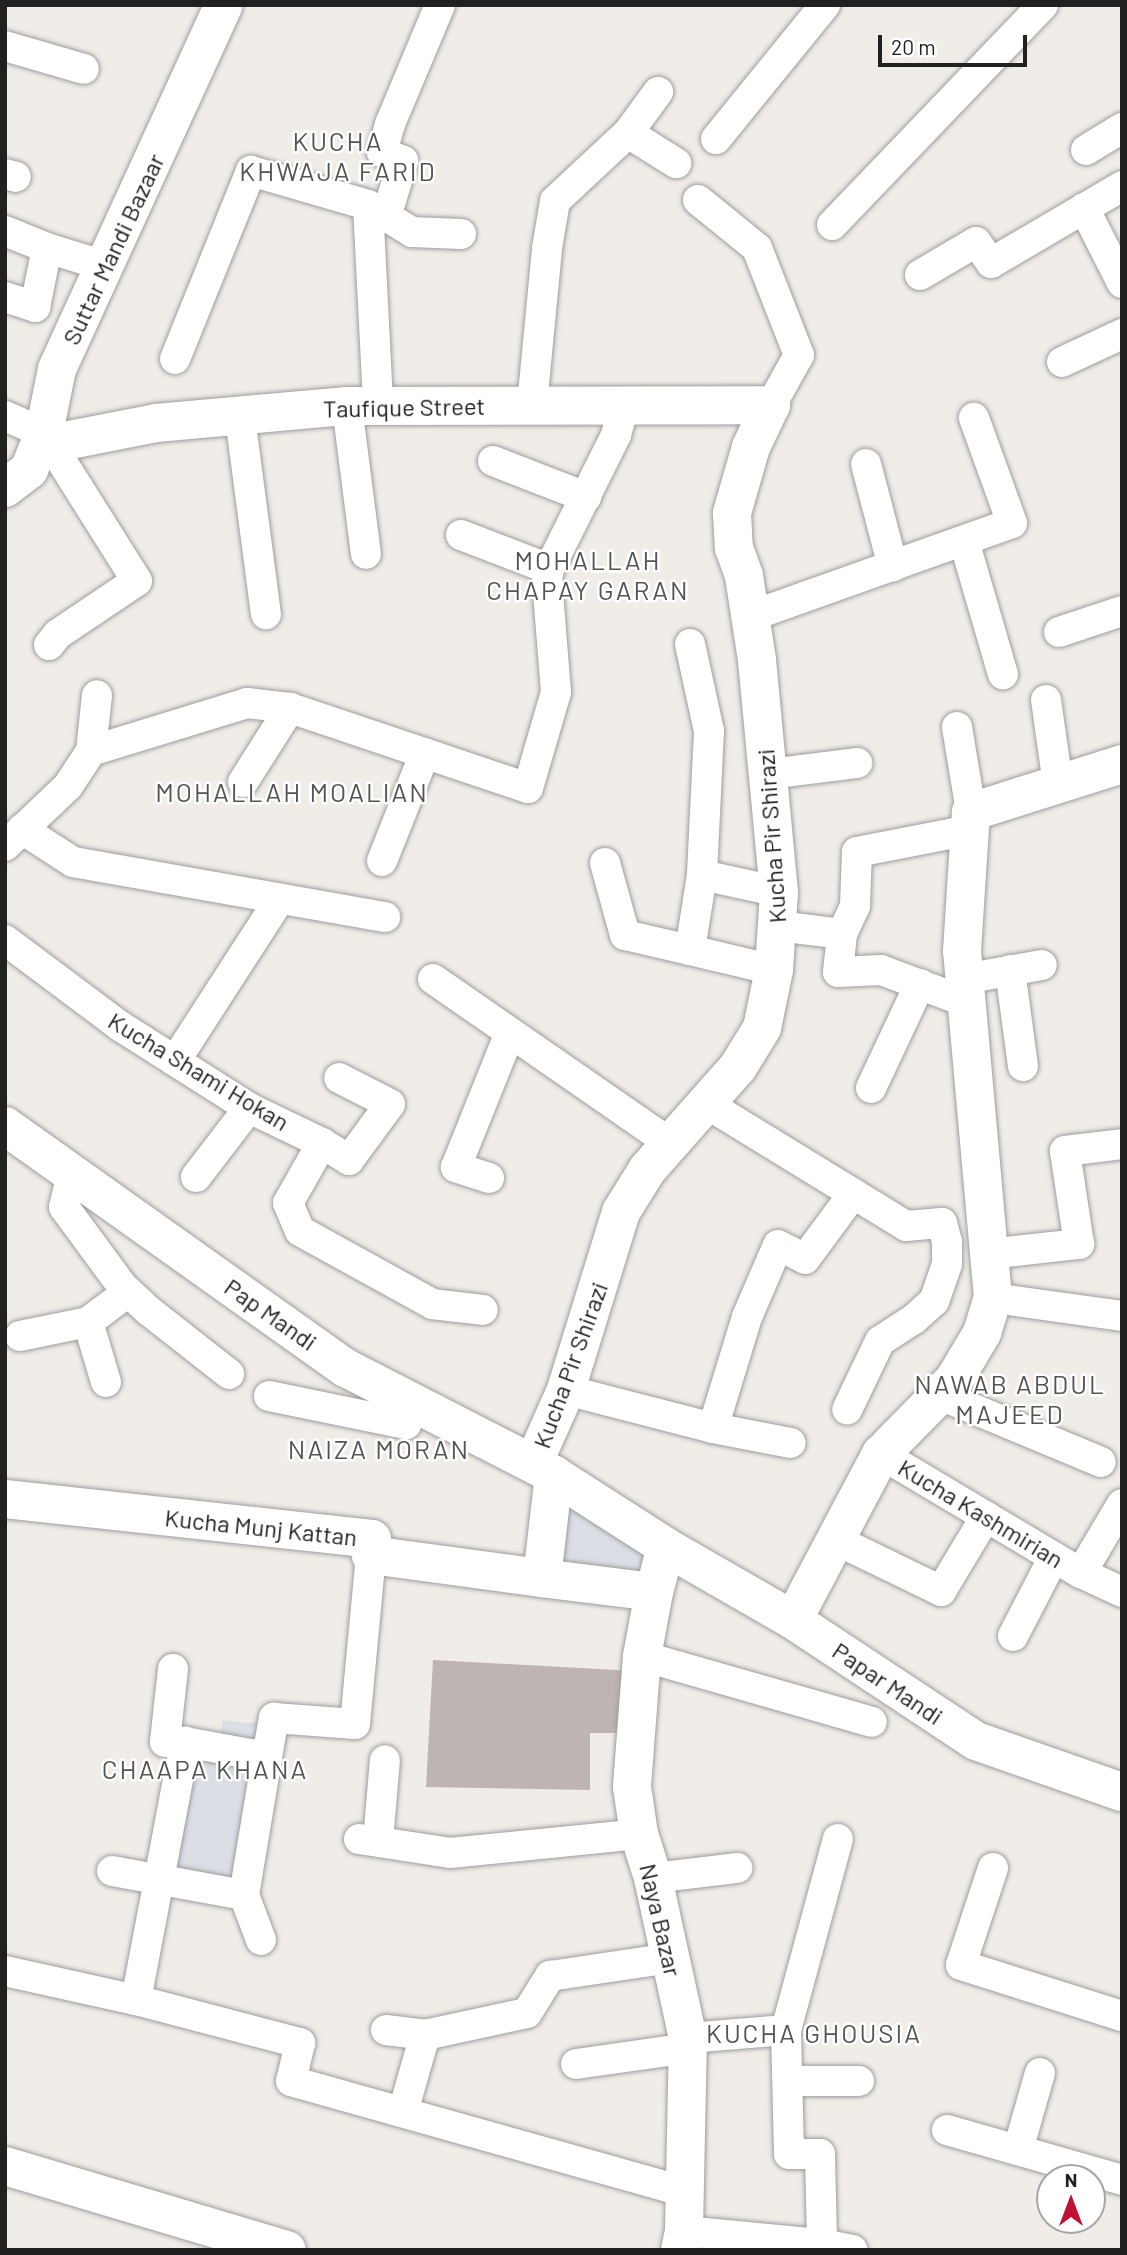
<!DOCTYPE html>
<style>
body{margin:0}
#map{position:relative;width:1127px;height:2255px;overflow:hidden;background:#f0ece8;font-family:Barlow,sans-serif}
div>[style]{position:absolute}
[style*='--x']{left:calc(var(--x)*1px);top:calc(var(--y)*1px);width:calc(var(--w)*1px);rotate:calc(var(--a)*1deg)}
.plaza>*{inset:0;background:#dcdee6}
.building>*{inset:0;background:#beb4b1}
.roads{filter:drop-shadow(0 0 2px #9e9e9e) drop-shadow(0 0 2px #9e9e9e)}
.service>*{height:30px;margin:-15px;padding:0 15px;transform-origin:15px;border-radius:15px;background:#fff}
.minor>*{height:38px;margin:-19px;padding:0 19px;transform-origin:19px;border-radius:19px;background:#fff}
span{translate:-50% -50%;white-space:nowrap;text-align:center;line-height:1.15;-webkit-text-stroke:5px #fff;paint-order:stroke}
.street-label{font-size:24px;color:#212121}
.neighbourhood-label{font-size:26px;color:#545454;letter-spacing:2px}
.frame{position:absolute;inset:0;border:7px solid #212121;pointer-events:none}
.north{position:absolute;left:1036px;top:2164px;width:70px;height:70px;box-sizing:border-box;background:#fff;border:2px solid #a6a6a6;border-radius:50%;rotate:0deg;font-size:19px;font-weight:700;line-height:28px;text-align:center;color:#212121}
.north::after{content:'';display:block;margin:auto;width:24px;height:32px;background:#c11035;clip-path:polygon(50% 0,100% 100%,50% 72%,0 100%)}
.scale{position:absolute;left:878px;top:35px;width:149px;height:32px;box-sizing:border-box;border:4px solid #212121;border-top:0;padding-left:9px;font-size:21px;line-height:24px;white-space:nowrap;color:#212121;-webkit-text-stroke:5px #fff;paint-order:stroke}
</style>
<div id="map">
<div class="plaza">
<i style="clip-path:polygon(554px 1475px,666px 1547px,654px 1592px,542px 1578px)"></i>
<i style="clip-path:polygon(274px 1718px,244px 1895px,161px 1880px,185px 1742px,217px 1748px,223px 1720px,249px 1723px)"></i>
</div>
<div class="building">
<i style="clip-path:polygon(433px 1660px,635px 1671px,632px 1733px,590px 1733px,590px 1790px,426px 1787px)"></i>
</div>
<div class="roads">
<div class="service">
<i style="--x:5;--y:46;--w:82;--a:16.2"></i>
<i style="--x:628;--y:133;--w:51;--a:-53.8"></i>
<i style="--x:716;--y:139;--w:173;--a:-50.9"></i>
<i style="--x:1086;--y:150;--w:42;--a:-31.4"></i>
<i style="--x:5;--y:174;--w:11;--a:15"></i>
<i style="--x:698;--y:200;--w:76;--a:39.1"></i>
<i style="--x:757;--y:248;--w:115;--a:68.6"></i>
<i style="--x:799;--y:355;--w:57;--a:119.2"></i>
<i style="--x:371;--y:207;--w:48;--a:31.4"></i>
<i style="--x:412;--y:232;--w:49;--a:2.3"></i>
<i style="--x:1084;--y:208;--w:84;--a:63.1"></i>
<i style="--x:386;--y:217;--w:59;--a:-73.1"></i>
<i style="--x:403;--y:161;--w:23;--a:-157"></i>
<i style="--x:382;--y:152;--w:29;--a:-74"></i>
<i style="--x:390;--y:124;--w:129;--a:-67.2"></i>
<i style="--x:832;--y:225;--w:305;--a:-46.2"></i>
<i style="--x:5;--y:231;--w:45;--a:22"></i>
<i style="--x:47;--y:248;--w:61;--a:17.2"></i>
<i style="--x:920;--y:275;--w:65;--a:-30.5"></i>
<i style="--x:976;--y:242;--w:26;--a:54"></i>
<i style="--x:991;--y:263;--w:152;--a:-30.4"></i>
<i style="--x:5;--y:297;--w:32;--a:18"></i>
<i style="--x:35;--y:307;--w:60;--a:-78.5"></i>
<i style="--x:175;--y:359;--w:203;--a:-68"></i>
<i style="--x:251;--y:171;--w:122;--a:16.2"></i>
<i style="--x:368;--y:205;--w:199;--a:87.1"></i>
<i style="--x:1062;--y:362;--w:66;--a:-25"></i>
<i style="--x:532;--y:405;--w:158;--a:-84.5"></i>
<i style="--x:547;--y:248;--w:48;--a:-80.3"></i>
<i style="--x:555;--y:201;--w:100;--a:-43"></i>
<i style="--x:628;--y:133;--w:57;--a:32"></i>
<i style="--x:347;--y:406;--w:149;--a:82.7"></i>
<i style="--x:5;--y:416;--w:43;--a:23.6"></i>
<i style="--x:240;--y:417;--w:199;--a:82.5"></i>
<i style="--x:493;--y:461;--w:100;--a:21.2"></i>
<i style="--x:866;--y:464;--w:106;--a:75.3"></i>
<i style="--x:461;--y:535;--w:94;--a:21.1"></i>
<i style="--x:964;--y:541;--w:139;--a:73.7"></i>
<i style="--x:751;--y:616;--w:277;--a:-19.6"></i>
<i style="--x:1012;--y:523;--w:112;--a:-109.9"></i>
<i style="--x:1059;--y:632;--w:66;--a:-18.4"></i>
<i style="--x:690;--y:644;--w:89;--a:77.7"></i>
<i style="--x:709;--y:731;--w:144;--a:92.8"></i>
<i style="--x:49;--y:645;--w:14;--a:-51"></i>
<i style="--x:58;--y:634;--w:95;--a:-33.9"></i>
<i style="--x:137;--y:581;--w:163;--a:-122.2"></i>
<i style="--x:1046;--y:700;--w:85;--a:81.9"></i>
<i style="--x:957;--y:727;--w:86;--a:80.6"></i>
<i style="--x:91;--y:751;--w:56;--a:-83.9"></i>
<i style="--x:769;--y:774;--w:89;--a:-7.1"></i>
<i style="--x:243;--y:782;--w:88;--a:-57.6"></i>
<i style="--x:22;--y:829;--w:61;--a:32.9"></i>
<i style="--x:73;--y:862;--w:317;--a:10"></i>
<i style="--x:5;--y:846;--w:87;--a:-43.6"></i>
<i style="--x:68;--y:786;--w:42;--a:-56.7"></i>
<i style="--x:91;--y:751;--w:163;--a:-17.1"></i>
<i style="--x:247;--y:703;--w:43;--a:6.6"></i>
<i style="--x:290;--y:708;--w:251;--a:18.6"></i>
<i style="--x:528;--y:788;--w:100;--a:-73.7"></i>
<i style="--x:556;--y:692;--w:111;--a:-94.6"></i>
<i style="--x:547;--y:581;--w:12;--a:-81"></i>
<i style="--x:549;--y:569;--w:150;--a:-63.4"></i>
<i style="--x:616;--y:435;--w:31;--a:-75"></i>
<i style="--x:382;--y:861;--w:116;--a:-68.3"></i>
<i style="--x:605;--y:863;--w:75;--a:74.5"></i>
<i style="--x:625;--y:935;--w:67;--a:13"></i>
<i style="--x:778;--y:926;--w:64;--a:7.1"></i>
<i style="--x:842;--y:934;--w:38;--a:96"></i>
<i style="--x:838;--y:972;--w:43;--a:-2.7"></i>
<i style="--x:881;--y:970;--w:91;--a:20.6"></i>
<i style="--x:842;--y:934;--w:31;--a:-65"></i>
<i style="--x:855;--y:906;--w:54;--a:-87.9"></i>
<i style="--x:857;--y:852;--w:115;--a:-11"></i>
<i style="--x:5;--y:940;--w:144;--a:36.8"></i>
<i style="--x:120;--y:1026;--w:153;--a:32.4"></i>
<i style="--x:249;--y:1108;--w:81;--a:25.6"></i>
<i style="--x:322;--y:1143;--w:69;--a:119.5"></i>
<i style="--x:288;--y:1203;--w:30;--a:67"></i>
<i style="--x:300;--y:1231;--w:151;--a:28.9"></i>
<i style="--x:432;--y:1304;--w:51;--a:6.7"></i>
<i style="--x:774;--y:970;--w:86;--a:-166.6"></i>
<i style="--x:690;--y:950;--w:76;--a:-80.9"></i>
<i style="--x:702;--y:875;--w:79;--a:12.4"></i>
<i style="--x:1010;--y:970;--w:97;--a:82.3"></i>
<i style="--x:433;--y:979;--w:290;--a:34.7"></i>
<i style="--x:964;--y:979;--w:79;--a:-10.2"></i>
<i style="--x:175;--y:1061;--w:193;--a:-57.1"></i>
<i style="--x:871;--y:1088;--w:115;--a:-64.8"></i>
<i style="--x:707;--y:1104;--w:233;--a:31.5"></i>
<i style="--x:906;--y:1226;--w:36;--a:-5"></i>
<i style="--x:942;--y:1223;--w:20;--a:75"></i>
<i style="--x:947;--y:1242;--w:22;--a:90"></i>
<i style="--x:947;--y:1264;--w:39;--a:109"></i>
<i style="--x:934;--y:1301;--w:27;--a:138"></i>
<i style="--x:914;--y:1319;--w:40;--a:147.1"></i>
<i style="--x:880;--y:1341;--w:76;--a:115.6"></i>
<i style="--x:322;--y:1143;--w:32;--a:32"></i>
<i style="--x:349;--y:1160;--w:69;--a:-53.8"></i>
<i style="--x:390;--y:1104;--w:57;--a:-153"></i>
<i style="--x:72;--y:1173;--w:35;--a:103"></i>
<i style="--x:64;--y:1207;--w:98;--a:53.7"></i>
<i style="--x:122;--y:1286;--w:37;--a:43"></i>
<i style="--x:149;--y:1311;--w:102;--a:38.2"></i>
<i style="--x:196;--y:1177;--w:87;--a:-52.5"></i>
<i style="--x:489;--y:1178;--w:35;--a:-162"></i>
<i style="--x:456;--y:1167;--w:144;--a:-68.1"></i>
<i style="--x:988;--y:1254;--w:92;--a:-6.3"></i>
<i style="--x:1079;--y:1244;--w:94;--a:-98.6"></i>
<i style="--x:1065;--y:1151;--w:57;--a:-7"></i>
<i style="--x:993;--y:1298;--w:130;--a:7.9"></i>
<i style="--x:20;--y:1336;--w:69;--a:-11.6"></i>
<i style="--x:106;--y:1382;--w:63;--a:-106.7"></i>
<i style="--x:88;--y:1322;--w:50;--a:-36.9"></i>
<i style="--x:566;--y:1390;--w:152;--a:14.5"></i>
<i style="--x:713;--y:1428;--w:79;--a:10.9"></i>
<i style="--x:940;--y:1395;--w:174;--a:22.6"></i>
<i style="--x:269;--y:1396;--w:140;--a:11.6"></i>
<i style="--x:406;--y:1424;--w:23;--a:-75"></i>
<i style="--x:713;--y:1428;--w:116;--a:-73"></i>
<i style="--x:747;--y:1317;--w:78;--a:-66.7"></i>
<i style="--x:778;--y:1245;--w:30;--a:27"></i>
<i style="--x:805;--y:1259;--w:81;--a:-53.6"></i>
<i style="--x:881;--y:1454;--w:233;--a:30.8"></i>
<i style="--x:1081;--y:1573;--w:45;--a:24.9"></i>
<i style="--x:836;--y:1540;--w:117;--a:25.9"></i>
<i style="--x:941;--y:1591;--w:87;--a:-59"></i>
<i style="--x:1081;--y:1573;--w:80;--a:-59.3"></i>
<i style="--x:1013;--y:1636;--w:89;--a:-62.6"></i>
<i style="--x:642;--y:1656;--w:239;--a:16"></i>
<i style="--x:173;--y:1669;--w:73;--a:96.3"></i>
<i style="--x:165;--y:1742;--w:20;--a:0"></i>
<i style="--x:359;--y:1839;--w:92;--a:8.7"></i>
<i style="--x:450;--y:1853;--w:190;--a:-5.7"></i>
<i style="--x:378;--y:1841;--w:81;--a:-85.1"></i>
<i style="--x:993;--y:1868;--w:102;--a:108.3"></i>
<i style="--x:961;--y:1965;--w:169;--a:17.6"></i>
<i style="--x:112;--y:1871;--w:134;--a:10.3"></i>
<i style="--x:244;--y:1895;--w:140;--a:-80.5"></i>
<i style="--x:653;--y:1878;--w:85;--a:-6.8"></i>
<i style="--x:244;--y:1895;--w:48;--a:69.3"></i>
<i style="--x:5;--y:1971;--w:134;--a:12.5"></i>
<i style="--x:136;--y:2000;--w:170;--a:14.7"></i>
<i style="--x:300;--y:2043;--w:39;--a:103"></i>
<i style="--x:291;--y:2081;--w:410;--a:15.7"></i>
<i style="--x:136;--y:2000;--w:263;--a:-79.2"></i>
<i style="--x:185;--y:1742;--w:83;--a:10.4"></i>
<i style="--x:267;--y:1757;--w:40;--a:-80"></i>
<i style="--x:274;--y:1718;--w:81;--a:4.2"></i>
<i style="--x:355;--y:1724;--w:170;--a:-84.6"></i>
<i style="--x:386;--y:2030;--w:39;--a:7"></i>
<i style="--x:425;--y:2035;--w:104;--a:-12.2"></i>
<i style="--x:527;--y:2013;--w:44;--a:-58.1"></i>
<i style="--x:550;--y:1976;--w:122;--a:-8.5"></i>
<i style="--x:786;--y:2030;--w:198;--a:-74.8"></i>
<i style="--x:688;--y:2038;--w:98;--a:-4.7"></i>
<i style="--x:786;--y:2030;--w:124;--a:88.6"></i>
<i style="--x:789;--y:2154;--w:31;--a:0"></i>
<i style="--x:820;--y:2154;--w:90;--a:88.7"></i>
<i style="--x:576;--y:2064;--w:113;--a:-8.1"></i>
<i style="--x:788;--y:2081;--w:71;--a:0"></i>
<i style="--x:403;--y:2112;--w:80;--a:-74.1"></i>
<i style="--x:947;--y:2130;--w:182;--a:15.9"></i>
<i style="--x:1018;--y:2150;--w:80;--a:-74.1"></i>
<i style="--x:684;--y:2231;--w:139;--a:5.4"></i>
<i style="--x:822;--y:2244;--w:31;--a:11"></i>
</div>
<div class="minor">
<i style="--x:39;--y:446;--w:119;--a:-11.1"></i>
<i style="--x:156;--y:423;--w:192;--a:-5.1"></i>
<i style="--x:347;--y:406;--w:424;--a:-0.1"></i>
<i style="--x:771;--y:405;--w:47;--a:115.5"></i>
<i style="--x:751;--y:447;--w:69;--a:106.1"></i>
<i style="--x:732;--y:513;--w:35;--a:87"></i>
<i style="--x:734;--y:548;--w:30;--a:70"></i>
<i style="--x:744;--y:576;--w:85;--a:81.2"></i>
<i style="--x:757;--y:660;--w:233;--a:84.6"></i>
<i style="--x:779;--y:892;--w:78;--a:93.7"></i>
<i style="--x:774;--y:970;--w:59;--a:101.7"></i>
<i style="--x:762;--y:1028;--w:46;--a:121.6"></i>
<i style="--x:738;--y:1067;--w:137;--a:131.5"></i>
<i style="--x:647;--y:1170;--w:49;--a:121.8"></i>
<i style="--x:621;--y:1212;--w:186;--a:107.2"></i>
<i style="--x:566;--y:1390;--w:81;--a:114"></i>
<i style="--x:5;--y:488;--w:30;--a:-37"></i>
<i style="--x:29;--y:470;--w:40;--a:-68"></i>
<i style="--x:44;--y:433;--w:65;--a:-78.5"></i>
<i style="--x:57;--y:369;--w:400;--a:-65.4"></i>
<i style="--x:5;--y:1126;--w:418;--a:35.4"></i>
<i style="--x:346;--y:1368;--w:234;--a:27.2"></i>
<i style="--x:554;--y:1475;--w:133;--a:32.7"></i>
<i style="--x:666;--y:1547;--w:47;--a:104.9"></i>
<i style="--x:654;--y:1592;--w:113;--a:-172.9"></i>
<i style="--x:542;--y:1578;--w:104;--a:-83.4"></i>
<i style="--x:5;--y:1499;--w:369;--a:6.2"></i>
<i style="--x:372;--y:1539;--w:16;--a:94"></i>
<i style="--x:371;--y:1555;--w:173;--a:7.7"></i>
<i style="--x:666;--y:1547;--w:146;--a:29.9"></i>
<i style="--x:793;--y:1620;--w:219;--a:33.5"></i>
<i style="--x:976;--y:1741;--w:155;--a:19.3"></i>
<i style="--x:654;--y:1592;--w:65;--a:100.6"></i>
<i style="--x:642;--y:1656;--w:131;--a:94.4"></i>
<i style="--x:632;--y:1787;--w:48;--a:81.5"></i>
<i style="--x:639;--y:1834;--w:46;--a:72.3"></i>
<i style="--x:653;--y:1878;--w:164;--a:77.7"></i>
<i style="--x:688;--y:2038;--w:193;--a:91.2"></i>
<i style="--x:684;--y:2231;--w:19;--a:102"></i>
<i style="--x:793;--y:1620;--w:188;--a:-62.1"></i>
<i style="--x:881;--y:1454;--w:104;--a:-45.4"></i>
<i style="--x:954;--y:1380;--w:55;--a:-59.2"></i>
<i style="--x:982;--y:1333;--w:37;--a:-73"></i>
<i style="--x:993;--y:1298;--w:348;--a:-95.1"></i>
<i style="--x:962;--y:951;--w:139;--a:-86.3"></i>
<i style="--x:971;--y:812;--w:158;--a:-17.6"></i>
<i style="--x:5;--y:2166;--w:294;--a:16.6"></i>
</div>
</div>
<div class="street-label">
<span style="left:113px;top:249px;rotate:-65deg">Suttar Mandi Bazaar</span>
<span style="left:404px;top:407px;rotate:-1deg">Taufique Street</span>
<span style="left:771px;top:836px;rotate:-94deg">Kucha Pir Shirazi</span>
<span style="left:199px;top:1071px;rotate:31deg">Kucha Shami Hokan</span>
<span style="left:271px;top:1314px;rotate:35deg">Pap Mandi</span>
<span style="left:570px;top:1365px;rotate:-70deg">Kucha Pir Shirazi</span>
<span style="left:981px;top:1513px;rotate:31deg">Kucha Kashmirian</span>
<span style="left:261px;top:1527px;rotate:6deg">Kucha Munj Kattan</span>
<span style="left:888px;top:1683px;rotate:34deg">Papar Mandi</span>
<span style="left:661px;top:1920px;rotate:77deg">Naya Bazar</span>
</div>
<div class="neighbourhood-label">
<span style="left:338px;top:156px">KUCHA<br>KHWAJA FARID</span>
<span style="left:588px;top:575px">MOHALLAH<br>CHAPAY GARAN</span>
<span style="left:292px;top:792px">MOHALLAH MOALIAN</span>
<span style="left:1010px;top:1399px">NAWAB ABDUL<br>MAJEED</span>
<span style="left:379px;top:1449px">NAIZA MORAN</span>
<span style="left:205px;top:1769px">CHAAPA KHANA</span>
<span style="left:814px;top:2033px">KUCHA GHOUSIA</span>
</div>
<div class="frame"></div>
<div class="north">N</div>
<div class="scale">20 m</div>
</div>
